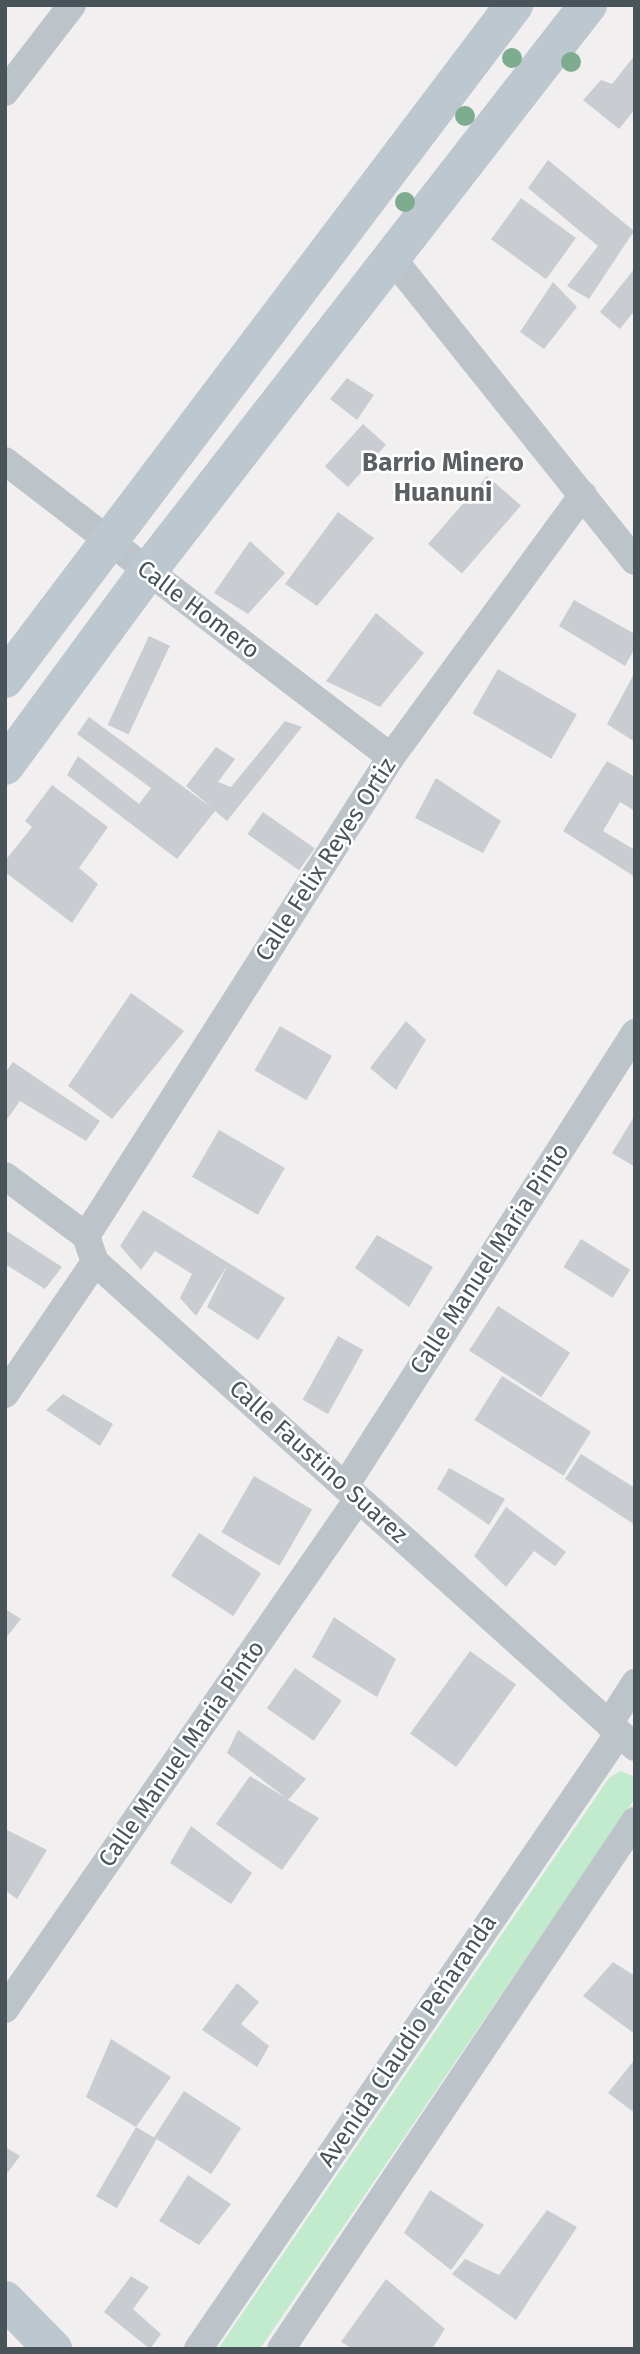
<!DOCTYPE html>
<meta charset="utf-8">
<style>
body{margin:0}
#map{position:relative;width:640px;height:2354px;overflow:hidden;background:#f1efef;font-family:"Fira Sans",sans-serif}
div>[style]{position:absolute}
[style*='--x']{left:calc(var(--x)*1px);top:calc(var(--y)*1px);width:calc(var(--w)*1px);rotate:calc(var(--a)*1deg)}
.green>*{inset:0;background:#c2eacd}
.building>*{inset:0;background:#c9cdd1;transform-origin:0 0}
.minor>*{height:28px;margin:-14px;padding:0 14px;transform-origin:14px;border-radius:14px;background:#bcc4ca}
.secondary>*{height:38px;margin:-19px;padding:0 19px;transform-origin:19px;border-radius:19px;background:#bcc7cf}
.trees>*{width:20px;height:20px;margin:-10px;border-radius:50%;background:#7eac90}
span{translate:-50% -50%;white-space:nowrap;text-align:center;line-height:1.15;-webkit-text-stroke:5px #fff;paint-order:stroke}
.street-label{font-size:24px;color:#49545a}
.neighbourhood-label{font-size:26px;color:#5c6063;font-weight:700}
.frame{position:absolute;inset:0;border:7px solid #49545a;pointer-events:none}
</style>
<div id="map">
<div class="green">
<i style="clip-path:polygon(620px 1771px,635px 1777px,635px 1798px,260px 2349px,218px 2349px,609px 1778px)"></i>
</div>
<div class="building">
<i style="clip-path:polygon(635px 55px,635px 109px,619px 129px,583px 100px,601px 80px,612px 84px)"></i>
<i style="clip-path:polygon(548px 160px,634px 231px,589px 299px,567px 286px,598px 246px,528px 188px)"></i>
<i style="left:521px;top:198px;width:68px;height:51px;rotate:36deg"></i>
<i style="clip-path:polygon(635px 268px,635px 310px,620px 329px,600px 312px)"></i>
<i style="clip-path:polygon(553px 282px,577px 307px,544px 349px,520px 332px)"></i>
<i style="clip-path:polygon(347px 378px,374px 395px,357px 420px,330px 399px)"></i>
<i style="left:363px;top:424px;width:31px;height:57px;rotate:42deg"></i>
<i style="left:487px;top:476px;width:45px;height:90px;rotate:41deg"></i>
<i style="clip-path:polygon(338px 512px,374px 538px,317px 606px,285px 584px)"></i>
<i style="clip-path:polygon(250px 541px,285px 573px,248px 614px,214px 593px)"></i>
<i style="clip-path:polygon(574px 600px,635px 634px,635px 648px,625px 666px,559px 626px)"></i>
<i style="clip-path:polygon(376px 613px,424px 653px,380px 707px,326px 681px)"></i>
<i style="left:149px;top:636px;width:23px;height:98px;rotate:25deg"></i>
<i style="left:498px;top:669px;width:91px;height:51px;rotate:30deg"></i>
<i style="clip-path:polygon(635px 672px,635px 742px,607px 724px)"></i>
<i style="clip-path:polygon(89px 717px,212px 808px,186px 786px,216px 747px,235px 759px,218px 782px,231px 787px,285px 721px,302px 727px,227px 821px,215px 811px,177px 859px,67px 775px,78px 756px,139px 804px,151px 788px,77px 734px)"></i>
<i style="clip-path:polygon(607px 761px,635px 777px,635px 811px,620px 802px,603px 831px,635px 850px,635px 877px,563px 831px)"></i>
<i style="clip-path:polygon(436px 778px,501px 821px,483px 853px,415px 818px)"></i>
<i style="clip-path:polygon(52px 785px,108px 827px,79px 868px,98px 884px,72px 923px,5px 872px,5px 861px,32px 827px,25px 821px)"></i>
<i style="left:263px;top:812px;width:63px;height:27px;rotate:35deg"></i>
<i style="clip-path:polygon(131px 993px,184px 1031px,112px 1119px,68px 1086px)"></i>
<i style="clip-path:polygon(406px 1021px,426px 1040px,396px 1090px,370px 1068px)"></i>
<i style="left:280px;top:1026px;width:60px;height:51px;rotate:30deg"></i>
<i style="clip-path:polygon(13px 1062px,100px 1121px,86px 1141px,20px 1101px,5px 1122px,5px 1073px)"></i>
<i style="clip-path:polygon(635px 1115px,635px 1167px,612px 1153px)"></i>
<i style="left:219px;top:1130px;width:76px;height:54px;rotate:30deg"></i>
<i style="clip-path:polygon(143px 1210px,285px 1298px,258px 1340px,207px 1307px,228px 1264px,196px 1316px,180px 1298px,192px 1274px,155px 1251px,141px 1270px,120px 1246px)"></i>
<i style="clip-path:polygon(5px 1230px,62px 1267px,45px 1289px,5px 1264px)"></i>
<i style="clip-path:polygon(377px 1235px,433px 1267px,409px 1307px,355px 1268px)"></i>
<i style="left:581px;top:1239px;width:58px;height:33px;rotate:32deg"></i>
<i style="left:498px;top:1306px;width:86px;height:53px;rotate:33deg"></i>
<i style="left:338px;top:1336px;width:29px;height:73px;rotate:29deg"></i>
<i style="left:502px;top:1376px;width:105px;height:52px;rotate:32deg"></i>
<i style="clip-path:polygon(63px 1394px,113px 1424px,100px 1446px,46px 1410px)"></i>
<i style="clip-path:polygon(581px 1454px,635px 1488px,635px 1525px,565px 1479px)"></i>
<i style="clip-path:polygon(449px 1468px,505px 1499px,489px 1525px,437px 1489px)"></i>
<i style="left:254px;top:1476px;width:67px;height:65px;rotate:30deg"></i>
<i style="clip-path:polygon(506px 1507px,566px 1552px,555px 1566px,534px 1551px,506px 1587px,474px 1556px)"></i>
<i style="left:199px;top:1533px;width:74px;height:51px;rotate:33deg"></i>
<i style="clip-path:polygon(5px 1609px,21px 1619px,5px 1639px)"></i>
<i style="clip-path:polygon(334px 1617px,396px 1659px,377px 1697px,312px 1657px)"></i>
<i style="left:470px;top:1651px;width:57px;height:102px;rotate:36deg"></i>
<i style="left:295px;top:1668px;width:57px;height:49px;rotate:35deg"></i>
<i style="clip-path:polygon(238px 1730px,306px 1779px,288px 1800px,319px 1818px,282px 1870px,216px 1824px,250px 1776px,286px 1798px,227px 1753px)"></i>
<i style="clip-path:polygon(191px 1826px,252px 1873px,231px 1904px,170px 1863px)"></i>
<i style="clip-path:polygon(5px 1829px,47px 1850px,17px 1899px,5px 1890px)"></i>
<i style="clip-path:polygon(613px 1962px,635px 1976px,635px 2034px,583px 1996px)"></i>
<i style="clip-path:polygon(237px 1983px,259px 2002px,241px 2024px,269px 2046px,257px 2067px,202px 2030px)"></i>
<i style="clip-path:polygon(111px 2039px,171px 2077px,136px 2127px,86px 2097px)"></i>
<i style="clip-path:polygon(635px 2059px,635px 2113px,608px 2093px)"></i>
<i style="left:184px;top:2091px;width:68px;height:55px;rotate:33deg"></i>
<i style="left:136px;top:2127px;width:24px;height:80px;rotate:30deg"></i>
<i style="clip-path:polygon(5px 2147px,20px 2156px,5px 2176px)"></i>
<i style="clip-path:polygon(188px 2175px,231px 2204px,199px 2245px,159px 2221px)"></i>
<i style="clip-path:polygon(430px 2190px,484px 2225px,451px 2270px,404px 2233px)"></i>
<i style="clip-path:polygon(547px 2210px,577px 2227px,516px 2320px,452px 2274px,465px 2259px,499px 2275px)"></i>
<i style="clip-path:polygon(131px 2276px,149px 2287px,133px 2309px,161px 2334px,150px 2349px,104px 2312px)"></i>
<i style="clip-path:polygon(386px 2279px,445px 2329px,432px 2349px,353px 2349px,341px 2342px)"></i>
</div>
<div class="minor">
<i style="--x:5;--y:92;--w:110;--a:-52.4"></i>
<i style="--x:392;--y:258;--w:388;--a:51.3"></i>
<i style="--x:5;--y:461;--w:486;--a:37.5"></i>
<i style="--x:5;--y:1176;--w:101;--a:36.5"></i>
<i style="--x:86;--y:1236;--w:28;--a:71"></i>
<i style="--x:95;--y:1262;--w:726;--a:41.93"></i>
<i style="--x:86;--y:1236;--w:568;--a:-57.51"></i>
<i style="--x:391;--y:757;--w:325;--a:-53.8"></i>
<i style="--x:5;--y:1394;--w:160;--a:-55.7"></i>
<i style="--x:345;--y:1486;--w:538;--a:-57.37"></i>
<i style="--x:609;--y:1724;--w:49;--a:-57.6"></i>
<i style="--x:5;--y:2009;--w:620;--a:-55.31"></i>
<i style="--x:198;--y:2349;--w:746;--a:-55.65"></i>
<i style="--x:281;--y:2349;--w:636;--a:-56.16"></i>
</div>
<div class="secondary">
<i style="--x:5;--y:679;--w:845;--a:-52.94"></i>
<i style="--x:5;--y:766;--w:242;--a:-53.7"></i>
<i style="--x:148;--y:571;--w:717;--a:-52.14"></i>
<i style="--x:5;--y:2300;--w:69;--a:45.6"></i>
</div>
<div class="trees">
<i style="left:512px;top:58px"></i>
<i style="left:571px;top:62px"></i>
<i style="left:465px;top:116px"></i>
<i style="left:405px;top:202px"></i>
</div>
<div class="street-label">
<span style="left:198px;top:610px;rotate:37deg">Calle Homero</span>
<span style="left:326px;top:860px;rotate:-57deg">Calle Felix Reyes Ortiz</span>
<span style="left:490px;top:1259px;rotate:-57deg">Calle Manuel Maria Pinto</span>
<span style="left:318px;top:1462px;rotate:42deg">Calle Faustino Suarez</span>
<span style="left:182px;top:1754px;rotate:-55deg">Calle Manuel Maria Pinto</span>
<span style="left:408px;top:2041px;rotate:-56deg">Avenida Claudio Peñaranda</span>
</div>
<div class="neighbourhood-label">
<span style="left:443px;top:478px">Barrio Minero<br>Huanuni</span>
</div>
<div class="frame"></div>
</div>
